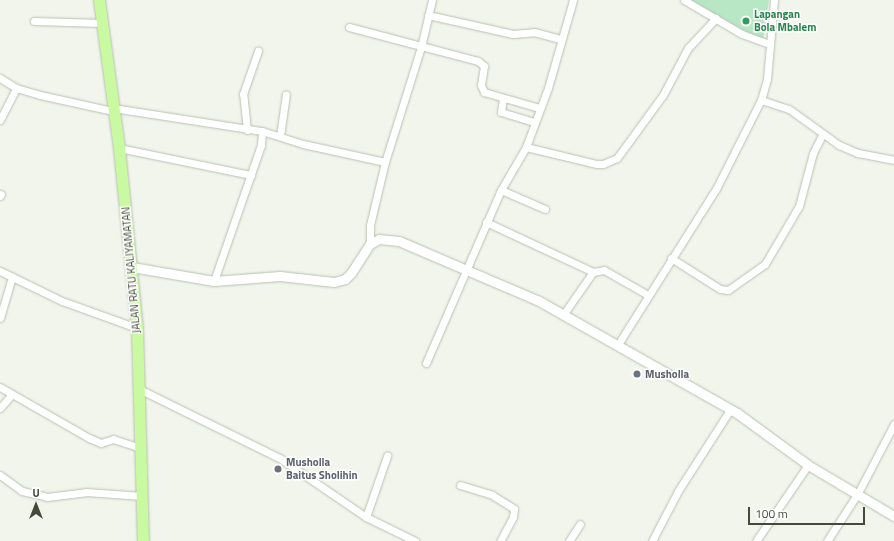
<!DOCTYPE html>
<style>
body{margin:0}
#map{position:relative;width:894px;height:541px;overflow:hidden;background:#f1f5ec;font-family:"Titillium Web",sans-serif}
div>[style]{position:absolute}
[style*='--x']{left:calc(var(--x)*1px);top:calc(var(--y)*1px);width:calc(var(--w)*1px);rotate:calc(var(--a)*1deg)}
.green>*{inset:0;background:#b8e7c5}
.roads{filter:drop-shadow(0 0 1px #b8c1af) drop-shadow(0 0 1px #b8c1af)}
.minor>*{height:7px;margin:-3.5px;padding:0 3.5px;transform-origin:3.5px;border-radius:3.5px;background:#fff}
.tertiary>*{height:9px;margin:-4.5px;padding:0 4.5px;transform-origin:4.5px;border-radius:4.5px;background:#fff}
.primary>*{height:11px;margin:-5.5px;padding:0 5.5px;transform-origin:5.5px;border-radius:5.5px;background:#c9f9a1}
.dots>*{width:11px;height:11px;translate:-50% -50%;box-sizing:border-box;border:2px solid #fff;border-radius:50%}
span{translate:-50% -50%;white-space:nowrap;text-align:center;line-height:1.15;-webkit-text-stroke:3px #fff;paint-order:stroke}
.leisure-label{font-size:11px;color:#27864d;font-weight:700}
.left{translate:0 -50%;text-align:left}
.street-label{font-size:11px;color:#434a3a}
.worship-label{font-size:11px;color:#5b616d;font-weight:700}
.north{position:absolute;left:16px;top:485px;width:40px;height:40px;-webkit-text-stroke:3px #fff;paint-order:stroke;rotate:0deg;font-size:11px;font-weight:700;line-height:16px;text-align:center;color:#434a3a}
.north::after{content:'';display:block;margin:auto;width:14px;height:18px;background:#434a3a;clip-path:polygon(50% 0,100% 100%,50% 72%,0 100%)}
.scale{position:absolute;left:748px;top:507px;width:117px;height:18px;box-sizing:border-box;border:2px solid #434a3a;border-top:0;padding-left:5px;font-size:12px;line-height:14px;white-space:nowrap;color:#434a3a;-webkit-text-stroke:3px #fff;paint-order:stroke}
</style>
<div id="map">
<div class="green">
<i style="clip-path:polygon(688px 0,769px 0,763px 41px)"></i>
</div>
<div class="roads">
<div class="minor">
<i style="--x:684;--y:0;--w:67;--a:30.4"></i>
<i style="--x:742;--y:34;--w:29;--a:20"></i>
<i style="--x:428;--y:15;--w:87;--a:12.6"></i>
<i style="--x:513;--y:34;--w:21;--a:-5"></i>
<i style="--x:534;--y:32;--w:28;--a:15"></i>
<i style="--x:34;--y:21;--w:68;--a:1.7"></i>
<i style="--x:349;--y:27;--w:133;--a:14.8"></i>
<i style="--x:478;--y:61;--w:8;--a:40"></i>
<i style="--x:484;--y:66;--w:19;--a:99"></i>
<i style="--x:481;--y:85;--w:8;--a:67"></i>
<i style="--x:484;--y:92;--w:57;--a:16.2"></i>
<i style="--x:0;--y:78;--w:19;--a:32"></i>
<i style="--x:16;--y:88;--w:25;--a:16"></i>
<i style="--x:40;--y:95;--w:75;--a:12.4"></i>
<i style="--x:503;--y:98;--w:14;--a:98"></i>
<i style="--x:501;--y:112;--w:34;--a:17"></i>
<i style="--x:761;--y:100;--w:29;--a:18"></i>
<i style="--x:789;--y:109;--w:62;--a:35.8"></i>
<i style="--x:839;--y:145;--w:21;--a:23"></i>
<i style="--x:858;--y:153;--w:37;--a:11"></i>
<i style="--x:113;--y:108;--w:151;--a:8.8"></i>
<i style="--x:262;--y:131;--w:14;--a:94"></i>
<i style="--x:261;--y:145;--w:144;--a:109.1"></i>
<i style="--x:0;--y:120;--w:36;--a:-63"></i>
<i style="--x:247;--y:130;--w:36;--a:-96"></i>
<i style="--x:243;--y:94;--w:46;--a:-70.8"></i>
<i style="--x:262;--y:131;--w:43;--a:17.6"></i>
<i style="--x:303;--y:144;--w:84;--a:12.4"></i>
<i style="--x:280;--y:136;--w:42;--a:-81.9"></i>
<i style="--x:526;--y:147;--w:73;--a:13.5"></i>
<i style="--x:597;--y:164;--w:6;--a:0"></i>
<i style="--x:603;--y:164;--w:15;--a:-23"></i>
<i style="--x:617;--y:158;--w:78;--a:-53.9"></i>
<i style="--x:663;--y:95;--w:53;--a:-62"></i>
<i style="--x:688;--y:48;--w:41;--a:-47"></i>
<i style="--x:119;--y:148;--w:135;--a:11.6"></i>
<i style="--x:501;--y:190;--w:48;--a:23.4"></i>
<i style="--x:0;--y:196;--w:2;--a:-63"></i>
<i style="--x:486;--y:222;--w:118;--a:25"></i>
<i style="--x:593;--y:272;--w:11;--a:-10"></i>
<i style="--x:604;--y:270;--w:51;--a:29.6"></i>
<i style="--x:370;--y:244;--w:19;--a:-90"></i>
<i style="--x:370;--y:225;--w:65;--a:-76.6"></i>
<i style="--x:385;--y:162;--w:121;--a:-72.6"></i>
<i style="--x:421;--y:47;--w:48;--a:-76.8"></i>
<i style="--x:671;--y:258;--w:58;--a:32.3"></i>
<i style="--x:720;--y:289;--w:8;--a:7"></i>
<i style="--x:728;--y:290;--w:45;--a:-35.1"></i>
<i style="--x:765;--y:264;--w:67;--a:-59.6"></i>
<i style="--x:799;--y:206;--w:55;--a:-75.2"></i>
<i style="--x:813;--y:153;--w:20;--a:-63"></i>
<i style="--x:0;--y:271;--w:69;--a:25.8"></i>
<i style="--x:62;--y:301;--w:80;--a:19.8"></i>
<i style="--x:563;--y:315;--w:52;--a:-55.1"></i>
<i style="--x:0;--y:318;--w:43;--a:-73.7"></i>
<i style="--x:617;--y:346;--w:186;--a:-57.8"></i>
<i style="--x:716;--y:189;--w:100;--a:-63.2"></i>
<i style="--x:761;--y:100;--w:22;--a:-74"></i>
<i style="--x:767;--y:79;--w:79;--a:-84.9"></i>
<i style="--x:426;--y:363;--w:189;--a:-66.6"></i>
<i style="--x:501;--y:190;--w:50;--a:-59.8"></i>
<i style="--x:526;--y:147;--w:63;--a:-69.6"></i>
<i style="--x:548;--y:88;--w:91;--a:-74.1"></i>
<i style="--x:0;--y:387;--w:103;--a:29.8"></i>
<i style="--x:89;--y:438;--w:13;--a:23"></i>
<i style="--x:101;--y:443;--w:13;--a:-18"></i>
<i style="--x:113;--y:439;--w:29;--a:18"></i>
<i style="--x:139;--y:389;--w:158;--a:26.2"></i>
<i style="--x:281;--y:459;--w:103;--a:34.3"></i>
<i style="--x:366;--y:517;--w:55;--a:26.1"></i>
<i style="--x:0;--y:408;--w:18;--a:-49"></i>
<i style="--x:0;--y:475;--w:27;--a:36"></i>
<i style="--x:22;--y:491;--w:26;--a:13"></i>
<i style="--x:47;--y:497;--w:39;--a:-7"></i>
<i style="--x:86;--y:492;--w:56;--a:4.1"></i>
<i style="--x:460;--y:485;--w:34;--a:17"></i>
<i style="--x:492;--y:495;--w:26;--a:32"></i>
<i style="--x:514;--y:509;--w:8;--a:97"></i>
<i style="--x:513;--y:517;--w:27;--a:118"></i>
<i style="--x:366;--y:517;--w:65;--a:-71"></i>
<i style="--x:569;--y:541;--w:20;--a:-57"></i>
<i style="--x:652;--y:541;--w:56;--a:-62.5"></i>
<i style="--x:678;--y:491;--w:96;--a:-57.3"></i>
<i style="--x:756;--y:541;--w:92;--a:-55.6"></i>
<i style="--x:827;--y:541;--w:57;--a:-57.1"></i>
<i style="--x:858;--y:493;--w:78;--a:-62.4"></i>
</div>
<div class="tertiary">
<i style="--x:132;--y:267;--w:83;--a:9.7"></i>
<i style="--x:214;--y:281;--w:66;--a:-4.3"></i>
<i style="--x:280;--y:276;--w:54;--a:6.3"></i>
<i style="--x:334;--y:282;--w:11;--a:-15"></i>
<i style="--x:345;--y:279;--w:8;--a:-45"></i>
<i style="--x:351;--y:273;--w:35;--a:-57"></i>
<i style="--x:370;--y:244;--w:10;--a:-29"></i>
<i style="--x:379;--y:239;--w:20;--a:6"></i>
<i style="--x:399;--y:241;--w:152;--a:23.2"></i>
<i style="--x:539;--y:301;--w:227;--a:29.5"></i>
<i style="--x:737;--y:413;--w:88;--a:36.2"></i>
<i style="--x:808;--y:465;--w:100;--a:30.7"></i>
</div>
<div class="primary">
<i style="--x:99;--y:0;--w:149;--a:82.3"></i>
<i style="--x:119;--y:148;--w:181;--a:84.3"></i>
<i style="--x:137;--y:328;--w:213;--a:88.4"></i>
</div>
</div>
<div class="dots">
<i style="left:746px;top:21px;background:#2e9e5b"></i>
<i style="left:637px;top:374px;background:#6b7280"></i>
<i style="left:278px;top:469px;background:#6b7280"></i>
</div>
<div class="leisure-label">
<span class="left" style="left:754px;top:21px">Lapangan<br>Bola Mbalem</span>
</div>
<div class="street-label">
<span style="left:131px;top:270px;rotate:-95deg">JALAN RATU KALIYAMATAN</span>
</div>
<div class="worship-label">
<span class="left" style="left:645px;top:374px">Musholla</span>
<span class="left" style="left:286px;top:469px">Musholla<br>Baitus Sholihin</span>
</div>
<div class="north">U</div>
<div class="scale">100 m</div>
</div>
